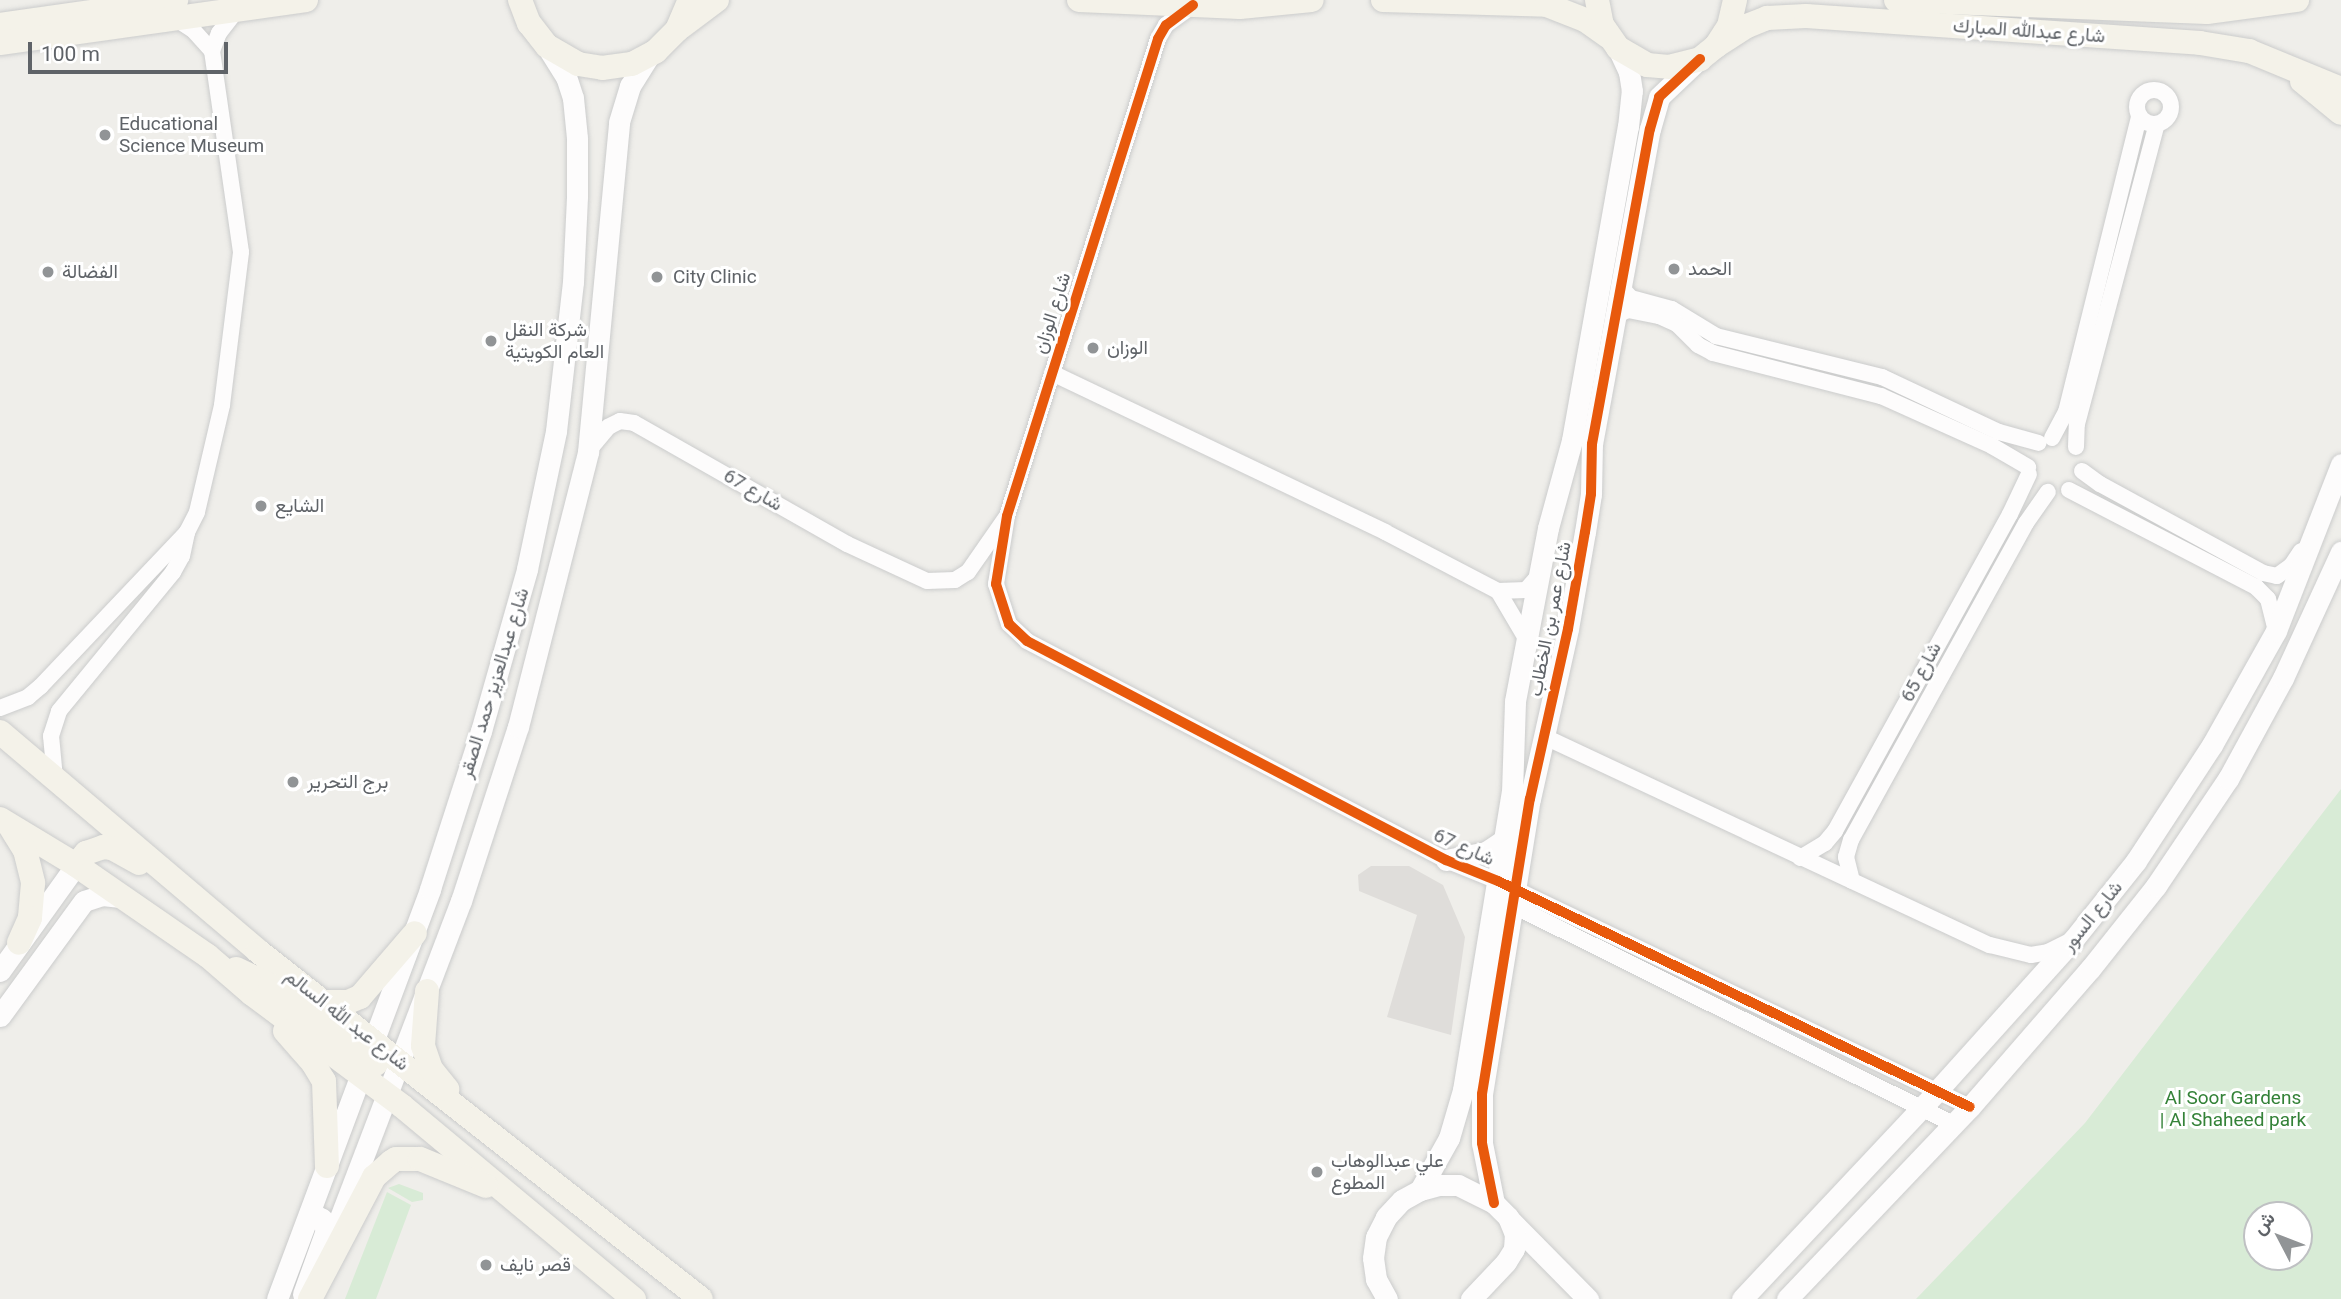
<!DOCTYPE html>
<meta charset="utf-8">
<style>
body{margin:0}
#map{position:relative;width:2341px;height:1299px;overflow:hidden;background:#efeeea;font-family:Roboto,Vazirmatn,sans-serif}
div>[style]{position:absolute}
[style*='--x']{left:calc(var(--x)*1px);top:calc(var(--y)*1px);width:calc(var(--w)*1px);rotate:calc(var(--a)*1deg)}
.industrial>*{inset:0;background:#dfddda}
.green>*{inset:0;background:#d8ebd6}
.roads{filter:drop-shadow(0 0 2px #cbcccc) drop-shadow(0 0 2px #cbcccc)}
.street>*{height:16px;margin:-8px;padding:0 8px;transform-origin:8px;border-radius:8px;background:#fdfcfc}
.street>.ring{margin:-8px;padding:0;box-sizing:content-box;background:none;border:16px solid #fdfcfc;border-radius:50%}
.secondary>*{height:21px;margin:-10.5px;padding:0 10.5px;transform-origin:10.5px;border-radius:10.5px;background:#fdfcfc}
.primary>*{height:24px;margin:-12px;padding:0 12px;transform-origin:12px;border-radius:12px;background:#f4f2e9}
.cycleway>*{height:10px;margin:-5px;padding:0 5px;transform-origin:5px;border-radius:5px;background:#e8590c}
.dots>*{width:19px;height:19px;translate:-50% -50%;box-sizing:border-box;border:4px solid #fff;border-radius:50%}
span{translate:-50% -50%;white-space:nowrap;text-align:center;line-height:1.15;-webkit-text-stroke:6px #fff;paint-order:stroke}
.street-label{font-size:19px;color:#5f6368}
.poi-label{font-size:19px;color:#5f6368}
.left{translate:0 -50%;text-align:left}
.park-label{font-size:19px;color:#348238}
.north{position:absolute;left:2243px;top:1201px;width:70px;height:70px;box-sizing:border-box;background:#fff;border:2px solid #bfc1c3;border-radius:50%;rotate:312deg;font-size:19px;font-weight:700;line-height:28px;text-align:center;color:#5f6368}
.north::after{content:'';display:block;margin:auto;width:24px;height:32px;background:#919496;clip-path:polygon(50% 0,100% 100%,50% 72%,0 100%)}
.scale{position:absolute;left:28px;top:42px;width:200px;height:32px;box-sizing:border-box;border:4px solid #5f6368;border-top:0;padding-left:9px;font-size:21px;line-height:24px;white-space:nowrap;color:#5f6368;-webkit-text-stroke:5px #fff;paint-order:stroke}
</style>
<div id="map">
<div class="industrial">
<i style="clip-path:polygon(1371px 866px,1409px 866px,1443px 885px,1465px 937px,1451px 1035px,1387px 1017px,1417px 915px,1359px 891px,1358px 875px)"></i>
</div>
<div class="green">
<i style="clip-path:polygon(evenodd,2341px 789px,2341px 1299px,1916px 1299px,2085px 1123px,2341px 789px,2257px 1215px,2299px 1215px,2299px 1257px,2257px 1257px,2257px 1215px)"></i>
<i style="clip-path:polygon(399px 1184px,423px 1193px,423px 1200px,412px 1202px,388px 1188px)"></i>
<i style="clip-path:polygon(387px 1192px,411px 1205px,376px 1299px,345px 1299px)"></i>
</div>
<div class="roads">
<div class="street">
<i style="--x:1192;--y:6;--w:32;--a:144"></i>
<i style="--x:1166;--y:25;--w:16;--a:120"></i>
<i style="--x:1158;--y:39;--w:500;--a:107.57"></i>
<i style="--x:1007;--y:516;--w:69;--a:99.2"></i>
<i style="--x:996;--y:584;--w:42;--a:72"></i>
<i style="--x:1009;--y:624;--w:25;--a:43"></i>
<i style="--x:1027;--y:641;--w:473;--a:27.6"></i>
<i style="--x:1446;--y:860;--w:56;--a:22"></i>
<i style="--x:1498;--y:881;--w:523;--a:25.59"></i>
<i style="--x:212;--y:51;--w:19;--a:-69"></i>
<i style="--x:219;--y:33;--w:29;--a:-52"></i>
<i class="ring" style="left:2137px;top:90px;width:18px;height:18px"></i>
<i style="--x:1621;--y:287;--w:15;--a:48"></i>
<i style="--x:1631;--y:298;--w:42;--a:15"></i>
<i style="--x:1672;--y:309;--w:52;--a:31.5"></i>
<i style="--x:1716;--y:336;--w:171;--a:13.9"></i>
<i style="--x:1882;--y:377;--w:129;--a:25.2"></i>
<i style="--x:1999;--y:432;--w:41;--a:15.4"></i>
<i style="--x:1615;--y:316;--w:14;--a:-25"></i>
<i style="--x:1628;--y:310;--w:32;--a:11"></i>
<i style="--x:1659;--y:316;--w:20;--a:24"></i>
<i style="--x:1677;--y:324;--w:30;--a:45"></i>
<i style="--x:1698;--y:345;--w:17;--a:28"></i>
<i style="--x:1713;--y:353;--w:173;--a:14.4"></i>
<i style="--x:1881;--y:396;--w:122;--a:24.2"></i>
<i style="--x:1992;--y:446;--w:42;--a:30.3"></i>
<i style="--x:1052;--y:373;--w:369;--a:25.5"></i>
<i style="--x:1385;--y:532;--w:127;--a:27.6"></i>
<i style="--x:1498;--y:591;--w:28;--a:-2"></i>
<i style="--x:1526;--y:590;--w:18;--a:-49"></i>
<i style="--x:2052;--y:438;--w:30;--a:-62"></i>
<i style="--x:2066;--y:412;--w:305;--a:-76.1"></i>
<i style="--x:2076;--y:447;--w:23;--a:-88"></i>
<i style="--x:2077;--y:424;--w:310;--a:-75.1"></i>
<i style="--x:589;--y:450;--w:30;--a:-50"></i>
<i style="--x:608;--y:427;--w:13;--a:-27"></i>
<i style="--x:620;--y:421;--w:14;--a:8"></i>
<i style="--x:634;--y:423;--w:245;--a:29.6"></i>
<i style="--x:847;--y:544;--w:88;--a:24.8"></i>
<i style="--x:927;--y:581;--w:28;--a:-2"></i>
<i style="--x:955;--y:580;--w:15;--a:-32"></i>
<i style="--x:968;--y:572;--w:65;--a:-55.1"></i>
<i style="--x:2082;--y:471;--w:22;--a:36"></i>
<i style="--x:2100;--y:484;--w:186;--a:28.6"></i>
<i style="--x:2263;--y:573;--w:14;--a:12"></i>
<i style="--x:2277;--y:576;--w:17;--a:-36"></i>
<i style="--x:2291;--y:566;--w:18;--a:-56"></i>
<i style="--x:2069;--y:490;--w:211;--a:27.4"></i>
<i style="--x:2256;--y:587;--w:17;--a:45"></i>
<i style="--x:2268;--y:599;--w:33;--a:76"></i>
<i style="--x:1498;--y:591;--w:57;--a:59.4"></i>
<i style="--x:0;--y:708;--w:30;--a:-21"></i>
<i style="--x:28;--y:697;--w:16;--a:-40"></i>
<i style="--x:40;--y:687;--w:214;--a:-46.5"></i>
<i style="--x:187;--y:532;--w:22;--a:-63"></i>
<i style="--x:197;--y:512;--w:110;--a:-76.8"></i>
<i style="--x:222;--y:405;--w:154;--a:-82.9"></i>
<i style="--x:241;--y:252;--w:203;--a:-98.2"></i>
<i style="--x:212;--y:51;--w:28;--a:-132"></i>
<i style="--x:193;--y:30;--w:20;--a:-147"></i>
<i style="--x:1545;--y:737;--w:491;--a:25.1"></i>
<i style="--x:1990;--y:945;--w:42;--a:13.7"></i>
<i style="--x:2031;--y:955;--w:17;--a:-10"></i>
<i style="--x:2048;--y:952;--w:22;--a:-27"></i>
<i style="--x:55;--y:778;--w:42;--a:-95.4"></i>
<i style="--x:51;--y:736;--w:26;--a:-72"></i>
<i style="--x:59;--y:711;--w:180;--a:-50.6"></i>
<i style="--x:173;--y:572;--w:18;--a:-61"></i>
<i style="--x:182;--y:556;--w:25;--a:-78"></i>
<i style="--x:1800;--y:858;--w:29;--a:-31"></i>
<i style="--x:1825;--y:843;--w:16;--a:-50"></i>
<i style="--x:1835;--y:831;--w:362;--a:-61.1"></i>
<i style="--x:2010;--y:514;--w:44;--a:-64.6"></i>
<i style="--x:1852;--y:881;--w:25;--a:-104"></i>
<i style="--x:1846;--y:857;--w:18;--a:-74"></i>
<i style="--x:1851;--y:840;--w:362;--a:-61.1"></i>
<i style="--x:2026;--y:523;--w:38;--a:-55"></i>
<i style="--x:1504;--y:901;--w:501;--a:26.41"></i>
</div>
<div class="secondary">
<i style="--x:1446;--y:860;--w:41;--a:-11.3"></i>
<i style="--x:1486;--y:852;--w:23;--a:-34"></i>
<i style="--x:0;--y:971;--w:130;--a:-54.4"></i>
<i style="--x:0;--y:1016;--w:142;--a:-53.9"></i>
<i style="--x:84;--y:901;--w:19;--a:-18"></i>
<i style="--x:102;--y:895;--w:19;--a:6"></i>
<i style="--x:1420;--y:1190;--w:60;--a:-60.9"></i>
<i style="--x:1449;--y:1138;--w:50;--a:-73.7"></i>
<i style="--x:1463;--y:1090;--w:302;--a:-80.7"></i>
<i style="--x:1512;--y:792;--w:91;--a:-88.1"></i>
<i style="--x:1515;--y:701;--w:176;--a:-79.2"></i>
<i style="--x:1548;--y:528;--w:91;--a:-74.7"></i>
<i style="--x:1572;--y:440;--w:318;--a:-79.9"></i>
<i style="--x:1628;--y:127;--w:36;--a:-84"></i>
<i style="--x:1632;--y:91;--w:19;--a:-99"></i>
<i style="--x:1629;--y:72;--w:26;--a:-115"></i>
<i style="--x:1494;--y:1203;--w:61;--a:-101.3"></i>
<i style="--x:1482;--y:1143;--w:49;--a:-90"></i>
<i style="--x:1482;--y:1094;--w:299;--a:-80.8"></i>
<i style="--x:1530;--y:799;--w:174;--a:-77.4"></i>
<i style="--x:1568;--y:629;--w:98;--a:-80.1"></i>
<i style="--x:1585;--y:532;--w:38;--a:-81"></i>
<i style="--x:1591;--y:494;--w:50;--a:-88.9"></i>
<i style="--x:1592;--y:444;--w:320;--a:-79.6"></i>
<i style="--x:1650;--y:129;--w:33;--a:-74"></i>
<i style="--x:1659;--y:97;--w:52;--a:-43.5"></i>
<i style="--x:1511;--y:1221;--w:110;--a:45.4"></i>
<i style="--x:333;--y:1236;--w:359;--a:-69.1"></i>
<i style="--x:461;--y:901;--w:183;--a:-71.9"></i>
<i style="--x:518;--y:727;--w:284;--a:-75.7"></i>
<i style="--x:588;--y:452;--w:331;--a:-84.6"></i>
<i style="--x:619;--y:122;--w:38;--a:-73"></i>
<i style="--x:630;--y:86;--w:34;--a:-58"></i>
<i style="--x:303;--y:1294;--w:68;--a:-70.2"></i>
<i style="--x:326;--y:1230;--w:12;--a:-110"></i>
<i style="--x:322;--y:1219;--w:14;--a:-150"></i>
<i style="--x:277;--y:1299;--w:438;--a:-69.5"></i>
<i style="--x:430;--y:889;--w:166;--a:-72.1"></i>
<i style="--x:481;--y:731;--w:168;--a:-74.1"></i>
<i style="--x:527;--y:569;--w:141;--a:-78.1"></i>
<i style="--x:556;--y:431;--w:150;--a:-83.5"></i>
<i style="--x:573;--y:282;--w:86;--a:-87.3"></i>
<i style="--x:577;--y:196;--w:58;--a:-90"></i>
<i style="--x:577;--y:138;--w:40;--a:-95.7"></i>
<i style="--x:573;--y:98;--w:22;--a:-108"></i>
<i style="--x:566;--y:77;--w:36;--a:-122"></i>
<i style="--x:1387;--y:1299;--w:23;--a:-119"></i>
<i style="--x:1376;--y:1279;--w:21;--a:-98"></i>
<i style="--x:1373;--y:1258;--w:21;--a:-82"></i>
<i style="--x:1376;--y:1237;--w:22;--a:-63"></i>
<i style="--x:1386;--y:1217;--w:23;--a:-47"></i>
<i style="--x:1402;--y:1200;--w:21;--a:-29"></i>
<i style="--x:1420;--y:1190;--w:20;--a:-15"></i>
<i style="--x:1439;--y:1185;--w:19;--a:0"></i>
<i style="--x:1458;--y:1185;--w:40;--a:26.6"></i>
<i style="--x:1494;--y:1203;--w:20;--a:45"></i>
<i style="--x:1508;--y:1217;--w:18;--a:68"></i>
<i style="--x:1515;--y:1234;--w:15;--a:94"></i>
<i style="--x:1514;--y:1249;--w:15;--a:122"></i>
<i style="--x:1506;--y:1262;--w:51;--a:133.4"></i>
<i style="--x:1742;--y:1299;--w:285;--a:-46.8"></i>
<i style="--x:1937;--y:1091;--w:203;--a:-48"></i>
<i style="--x:2073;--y:940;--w:101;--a:-51.4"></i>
<i style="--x:2136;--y:861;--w:139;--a:-56.8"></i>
<i style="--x:2212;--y:745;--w:131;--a:-60.7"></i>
<i style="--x:2276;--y:631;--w:179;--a:-68.7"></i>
<i style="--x:1787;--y:1299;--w:265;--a:-46.4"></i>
<i style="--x:1970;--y:1107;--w:183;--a:-49"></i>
<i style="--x:2090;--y:969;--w:106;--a:-51.5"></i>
<i style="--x:2156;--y:886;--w:129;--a:-56.1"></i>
<i style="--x:2228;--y:779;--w:115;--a:-61.4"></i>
<i style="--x:2283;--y:678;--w:139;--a:-65.3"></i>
</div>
<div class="primary">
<i style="--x:520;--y:0;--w:25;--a:69"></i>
<i style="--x:529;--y:23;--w:29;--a:52"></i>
<i style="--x:547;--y:46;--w:36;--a:30"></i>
<i style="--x:578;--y:64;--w:24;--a:9"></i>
<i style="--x:602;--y:68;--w:30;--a:-8"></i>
<i style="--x:632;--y:64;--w:27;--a:-28"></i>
<i style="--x:656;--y:51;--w:30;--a:-45"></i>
<i style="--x:677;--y:30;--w:33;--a:-67"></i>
<i style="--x:1079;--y:0;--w:161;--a:2.5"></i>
<i style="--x:1240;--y:7;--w:72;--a:-5.6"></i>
<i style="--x:1383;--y:0;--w:164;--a:1.7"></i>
<i style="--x:1547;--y:5;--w:41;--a:21.5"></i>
<i style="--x:1585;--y:20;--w:28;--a:35"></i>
<i style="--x:1597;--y:0;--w:25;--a:79"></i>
<i style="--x:1602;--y:25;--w:28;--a:55"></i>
<i style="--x:1618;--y:48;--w:34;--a:30"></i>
<i style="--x:1647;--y:65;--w:22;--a:5"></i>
<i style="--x:1669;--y:67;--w:32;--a:-14"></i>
<i style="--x:1700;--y:59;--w:21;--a:-39"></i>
<i style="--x:1716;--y:46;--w:24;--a:-57"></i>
<i style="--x:1729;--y:26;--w:27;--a:-77"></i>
<i style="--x:1896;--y:0;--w:311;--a:2.2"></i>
<i style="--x:2207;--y:12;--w:91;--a:-7.6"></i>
<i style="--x:0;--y:25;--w:178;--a:-8.1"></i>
<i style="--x:681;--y:27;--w:45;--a:-36.9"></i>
<i style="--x:0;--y:43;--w:309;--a:-8"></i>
<i style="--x:1716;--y:46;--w:37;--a:-33"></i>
<i style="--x:1747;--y:26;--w:22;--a:-22"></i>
<i style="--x:1767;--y:18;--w:39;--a:-3"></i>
<i style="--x:1806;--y:16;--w:395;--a:3.9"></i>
<i style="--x:2200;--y:43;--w:50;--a:9.3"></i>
<i style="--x:2249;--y:51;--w:100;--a:22.4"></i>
<i style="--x:2302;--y:81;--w:50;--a:39.4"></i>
<i style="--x:0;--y:732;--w:338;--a:40.3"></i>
<i style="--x:258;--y:951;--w:563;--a:38.15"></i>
<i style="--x:0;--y:819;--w:89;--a:31.2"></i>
<i style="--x:76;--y:865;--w:160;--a:34.6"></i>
<i style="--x:208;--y:956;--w:58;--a:40.8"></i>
<i style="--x:252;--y:994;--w:187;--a:36.7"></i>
<i style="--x:402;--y:1106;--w:302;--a:39.8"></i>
<i style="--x:11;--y:828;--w:26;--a:58"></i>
<i style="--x:25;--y:850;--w:34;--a:76"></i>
<i style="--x:33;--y:883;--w:35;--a:95"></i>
<i style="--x:30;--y:918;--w:27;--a:114"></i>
<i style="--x:76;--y:865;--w:16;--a:-50"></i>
<i style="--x:86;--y:853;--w:18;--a:-19"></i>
<i style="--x:103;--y:847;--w:9;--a:6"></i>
<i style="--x:112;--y:848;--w:31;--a:29"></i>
<i style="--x:236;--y:969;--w:38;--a:25"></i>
<i style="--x:270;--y:985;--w:132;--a:36.7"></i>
<i style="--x:427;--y:991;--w:55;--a:94.2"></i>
<i style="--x:423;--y:1046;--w:24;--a:71"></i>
<i style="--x:431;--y:1069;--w:26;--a:51"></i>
<i style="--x:324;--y:1002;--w:24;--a:0"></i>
<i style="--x:348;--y:1002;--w:13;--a:-23"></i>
<i style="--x:360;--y:997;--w:84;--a:-49.3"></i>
<i style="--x:285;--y:1031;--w:43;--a:48.8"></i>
<i style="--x:313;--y:1063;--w:21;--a:59"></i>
<i style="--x:324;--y:1081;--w:85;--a:88"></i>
<i style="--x:310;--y:1299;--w:138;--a:-62.3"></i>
<i style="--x:374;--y:1177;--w:23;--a:-41"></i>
<i style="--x:391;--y:1162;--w:6;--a:-31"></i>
<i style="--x:396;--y:1159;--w:24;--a:0"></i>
<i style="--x:420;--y:1159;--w:71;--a:22.2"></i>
</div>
</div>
<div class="cycleway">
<i style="--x:1193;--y:5;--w:34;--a:143"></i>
<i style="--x:1166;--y:25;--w:16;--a:120"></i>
<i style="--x:1158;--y:39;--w:500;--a:107.57"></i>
<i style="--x:1007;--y:516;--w:69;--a:99.2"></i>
<i style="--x:996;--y:584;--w:42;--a:72"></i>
<i style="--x:1009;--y:624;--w:25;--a:43"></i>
<i style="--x:1027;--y:641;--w:473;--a:27.6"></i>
<i style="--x:1446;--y:860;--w:56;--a:22"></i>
<i style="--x:1498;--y:881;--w:523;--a:25.59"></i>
<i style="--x:1494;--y:1203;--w:61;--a:-101.3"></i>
<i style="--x:1482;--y:1143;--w:49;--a:-90"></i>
<i style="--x:1482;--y:1094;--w:299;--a:-80.8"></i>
<i style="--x:1530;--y:799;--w:174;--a:-77.4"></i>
<i style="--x:1568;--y:629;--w:98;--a:-80.1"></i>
<i style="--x:1585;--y:532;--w:38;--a:-81"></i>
<i style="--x:1591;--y:494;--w:50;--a:-88.9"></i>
<i style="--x:1592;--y:444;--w:320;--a:-79.6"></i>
<i style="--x:1650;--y:129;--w:33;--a:-74"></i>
<i style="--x:1659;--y:97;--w:56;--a:-42.8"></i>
</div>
<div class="dots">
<i style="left:105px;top:135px;background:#919496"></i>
<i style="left:1674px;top:269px;background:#919496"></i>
<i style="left:48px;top:272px;background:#919496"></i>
<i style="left:657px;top:277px;background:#919496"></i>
<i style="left:491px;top:341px;background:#919496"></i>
<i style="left:1093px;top:348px;background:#919496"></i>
<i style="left:261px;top:506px;background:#919496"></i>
<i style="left:293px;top:782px;background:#919496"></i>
<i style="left:1317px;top:1172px;background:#919496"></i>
<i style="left:486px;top:1265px;background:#919496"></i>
</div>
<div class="street-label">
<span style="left:2029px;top:31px;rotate:4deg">شارع عبدالله المبارك</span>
<span style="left:1052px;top:313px;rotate:-72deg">شارع الوزان</span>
<span style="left:753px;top:490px;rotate:30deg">شارع 67</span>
<span style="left:1550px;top:619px;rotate:-79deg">شارع عمر بن الخطاب</span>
<span style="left:1921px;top:672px;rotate:-62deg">شارع 65</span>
<span style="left:494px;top:683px;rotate:-73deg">شارع عبدالعزيز حمد الصقر</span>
<span style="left:1464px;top:847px;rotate:24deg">شارع 67</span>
<span style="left:2092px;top:916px;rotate:-51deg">شارع السور</span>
<span style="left:347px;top:1020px;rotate:38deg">شارع عبد الله السالم</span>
</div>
<div class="poi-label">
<span class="left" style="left:119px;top:135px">Educational<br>Science Museum</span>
<span class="left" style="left:1688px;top:269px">الحمد</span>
<span class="left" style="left:62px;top:272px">الفضالة</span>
<span class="left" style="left:673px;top:277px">City Clinic</span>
<span class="left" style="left:505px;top:341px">شركة النقل<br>العام الكويتية</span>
<span class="left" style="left:1107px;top:348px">الوزان</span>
<span class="left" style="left:275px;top:506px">الشايع</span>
<span class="left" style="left:307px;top:782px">برج التحرير</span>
<span class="left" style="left:1331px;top:1172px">علي عبدالوهاب<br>المطوع</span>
<span class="left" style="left:500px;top:1265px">قصر نايف</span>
</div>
<div class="park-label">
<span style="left:2233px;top:1109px">Al Soor Gardens<br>| Al Shaheed park</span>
</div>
<div class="north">ش</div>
<div class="scale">100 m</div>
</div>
